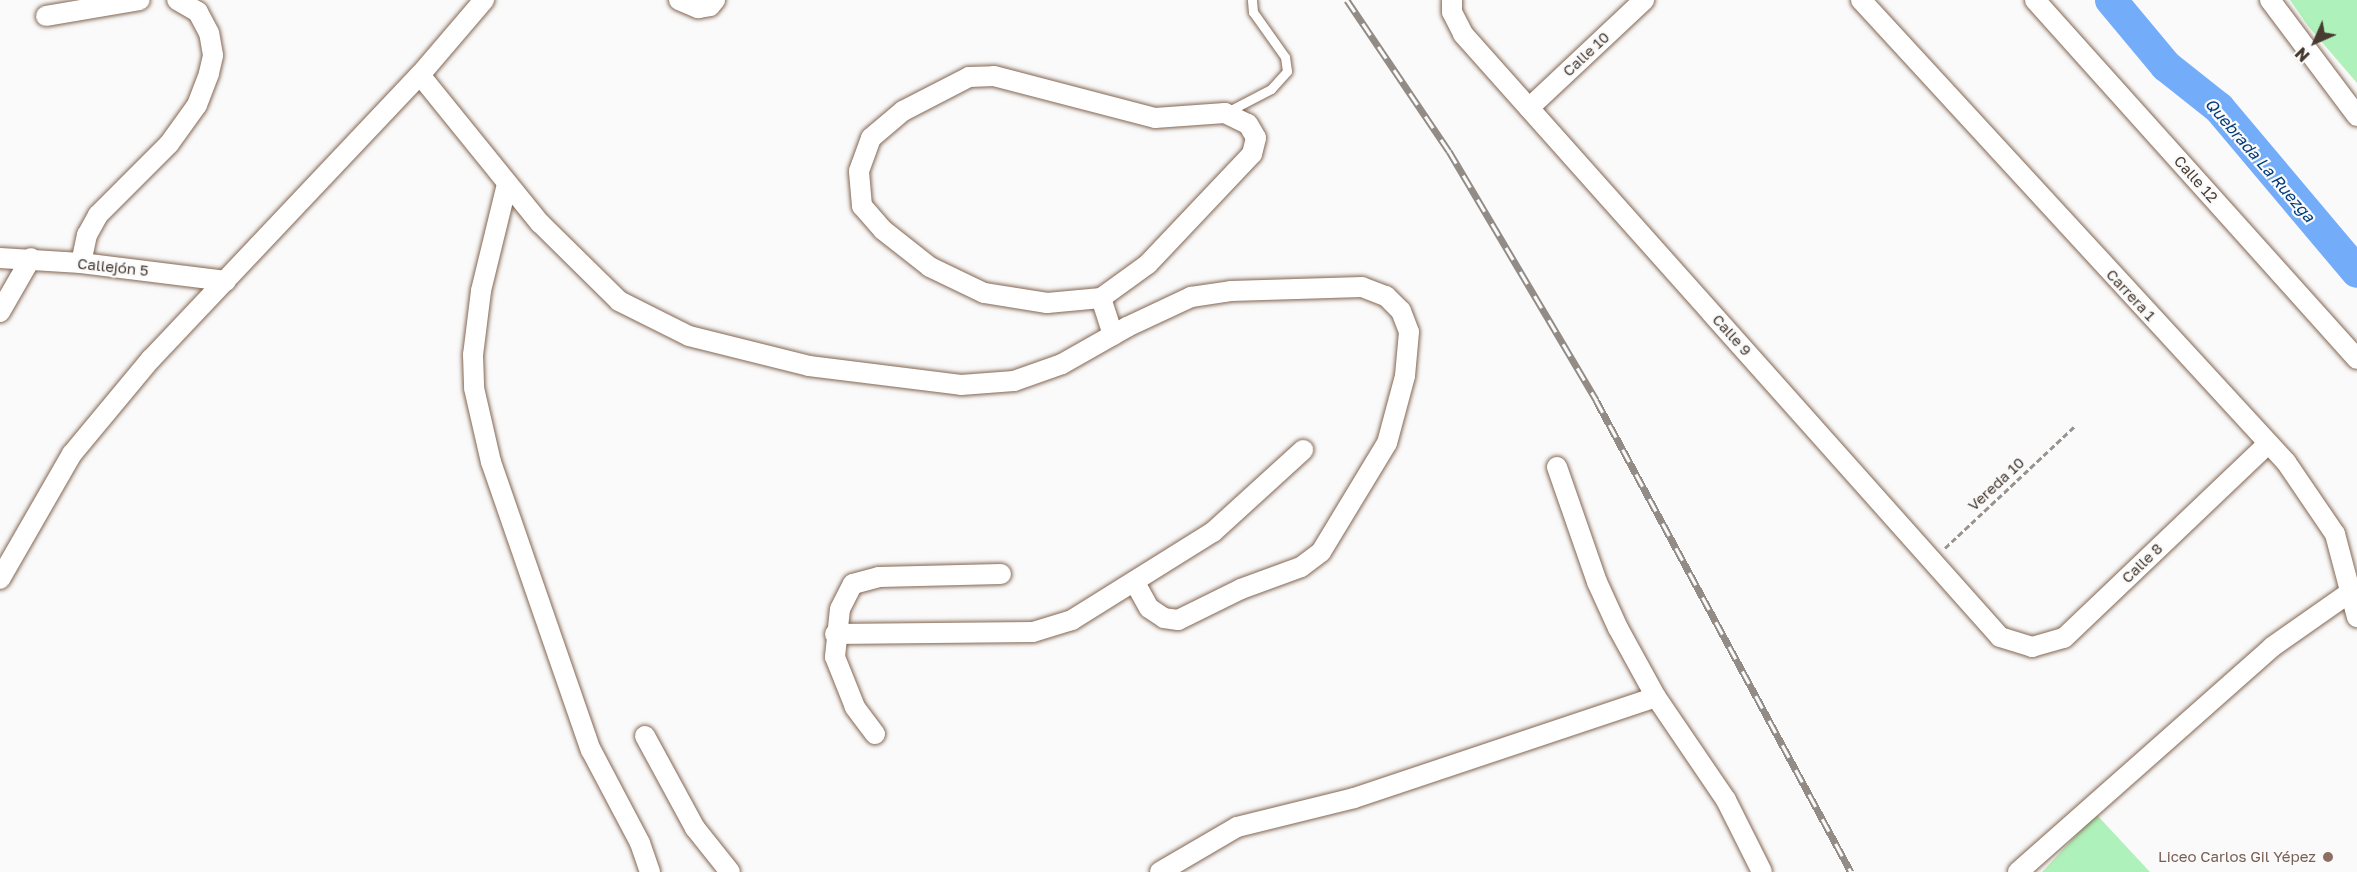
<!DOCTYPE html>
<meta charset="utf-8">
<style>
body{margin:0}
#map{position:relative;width:2357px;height:872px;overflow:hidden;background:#fafafa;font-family:"Golos Text",sans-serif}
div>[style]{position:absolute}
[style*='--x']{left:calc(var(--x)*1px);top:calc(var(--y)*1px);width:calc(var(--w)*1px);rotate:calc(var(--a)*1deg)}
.green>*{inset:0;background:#aff1ba}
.river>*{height:32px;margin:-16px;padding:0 16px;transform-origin:16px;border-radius:16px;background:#73acf8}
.path>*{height:3px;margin-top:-1.5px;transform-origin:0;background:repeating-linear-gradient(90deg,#99928d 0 6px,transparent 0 9px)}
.roads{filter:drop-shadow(0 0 2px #836652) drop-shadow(0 0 2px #836652)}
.service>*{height:9px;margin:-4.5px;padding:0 4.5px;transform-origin:4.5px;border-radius:4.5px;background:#fff}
.minor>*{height:20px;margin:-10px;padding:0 10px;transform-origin:10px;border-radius:10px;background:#fff}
.rail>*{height:7px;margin-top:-3.5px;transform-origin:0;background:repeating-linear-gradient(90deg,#fafafa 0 14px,#928b86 0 28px);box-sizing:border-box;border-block:2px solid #928b86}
.dots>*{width:16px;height:16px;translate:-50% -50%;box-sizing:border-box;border:3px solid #fafafa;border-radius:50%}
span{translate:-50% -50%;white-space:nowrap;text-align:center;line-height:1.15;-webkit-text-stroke:4.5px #fafafa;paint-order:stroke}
.street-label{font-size:15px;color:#473a31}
.education-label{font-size:15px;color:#785e54}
.right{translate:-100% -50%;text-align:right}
.water-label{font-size:16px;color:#003b7d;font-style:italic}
.north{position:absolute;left:2285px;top:12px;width:60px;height:60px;-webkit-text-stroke:4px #fafafa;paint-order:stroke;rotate:225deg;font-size:16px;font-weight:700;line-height:24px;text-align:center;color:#473a31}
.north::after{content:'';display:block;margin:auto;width:21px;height:27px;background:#473a31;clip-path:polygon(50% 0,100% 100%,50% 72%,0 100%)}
</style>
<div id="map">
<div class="green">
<i style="clip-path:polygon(2290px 0,2357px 0,2357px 83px,2308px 26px)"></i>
<i style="clip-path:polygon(2096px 814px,2150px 872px,2042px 872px)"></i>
</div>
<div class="river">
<i style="--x:2111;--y:0;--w:86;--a:50.2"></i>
<i style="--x:2166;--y:66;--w:68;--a:38.4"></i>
<i style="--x:2219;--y:108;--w:214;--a:49.9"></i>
</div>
<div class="path">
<i style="--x:1945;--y:548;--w:178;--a:-43.2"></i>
</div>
<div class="roads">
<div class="service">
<i style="--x:1225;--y:113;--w:52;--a:-27.6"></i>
<i style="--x:1271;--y:89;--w:24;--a:-48"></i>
<i style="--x:1287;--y:71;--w:14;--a:-98"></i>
<i style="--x:1285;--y:57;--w:55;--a:-125.4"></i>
<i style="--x:1253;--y:12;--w:12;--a:-95"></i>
</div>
<div class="minor">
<i style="--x:679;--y:0;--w:21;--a:23"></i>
<i style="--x:698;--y:8;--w:12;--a:-9"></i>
<i style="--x:710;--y:6;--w:8;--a:-50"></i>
<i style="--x:1452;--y:0;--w:12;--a:90"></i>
<i style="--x:1452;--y:12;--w:25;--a:63"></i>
<i style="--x:1463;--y:34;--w:807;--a:48.31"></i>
<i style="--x:2000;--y:637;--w:34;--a:17"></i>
<i style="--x:2032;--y:647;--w:33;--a:-16"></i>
<i style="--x:2064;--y:638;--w:282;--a:-43.6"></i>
<i style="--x:1861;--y:0;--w:628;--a:47.39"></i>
<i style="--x:2286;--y:462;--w:87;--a:55.8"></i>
<i style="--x:2335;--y:534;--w:86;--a:75.2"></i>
<i style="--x:2035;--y:0;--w:482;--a:48.1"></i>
<i style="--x:2270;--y:0;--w:145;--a:53.1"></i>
<i style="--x:46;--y:16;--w:95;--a:-9.7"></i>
<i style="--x:420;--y:75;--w:191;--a:51"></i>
<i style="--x:540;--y:223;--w:111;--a:44.6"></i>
<i style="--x:619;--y:301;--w:78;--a:26.6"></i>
<i style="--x:689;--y:336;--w:124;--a:14"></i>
<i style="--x:809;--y:366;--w:153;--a:7.1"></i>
<i style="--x:961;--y:385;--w:53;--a:-4.3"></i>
<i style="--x:1014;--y:381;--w:51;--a:-19.5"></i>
<i style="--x:1062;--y:364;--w:75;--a:-29.6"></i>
<i style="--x:1127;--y:327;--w:71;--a:-25.1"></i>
<i style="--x:1191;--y:297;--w:40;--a:-8.5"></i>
<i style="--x:1231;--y:291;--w:131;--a:-1.7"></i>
<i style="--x:1362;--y:287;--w:26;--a:21"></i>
<i style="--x:1386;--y:296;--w:21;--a:45"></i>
<i style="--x:1401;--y:311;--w:22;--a:69"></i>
<i style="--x:1409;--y:332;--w:44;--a:95.2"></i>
<i style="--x:1405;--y:376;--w:69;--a:105"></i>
<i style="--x:1387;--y:443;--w:127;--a:121.2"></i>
<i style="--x:1321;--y:552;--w:25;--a:143"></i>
<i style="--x:1301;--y:567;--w:64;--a:159.9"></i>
<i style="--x:1241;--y:589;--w:70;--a:153.8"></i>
<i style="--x:1178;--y:620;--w:14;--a:-172"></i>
<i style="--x:1164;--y:618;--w:18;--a:-146"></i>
<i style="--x:1149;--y:608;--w:29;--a:-119"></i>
<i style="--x:994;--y:76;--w:166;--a:14.6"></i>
<i style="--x:1155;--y:118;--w:70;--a:-4.1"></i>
<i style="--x:1225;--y:113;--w:25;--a:26"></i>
<i style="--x:1248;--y:124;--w:16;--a:60"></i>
<i style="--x:1256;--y:138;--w:16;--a:104"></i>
<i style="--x:1252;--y:154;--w:151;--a:133.4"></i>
<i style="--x:1148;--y:264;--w:58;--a:144.1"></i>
<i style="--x:1101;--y:298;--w:54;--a:174.7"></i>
<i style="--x:1047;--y:303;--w:64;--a:-171"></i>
<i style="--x:984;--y:293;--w:60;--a:-154.3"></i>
<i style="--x:930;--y:267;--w:60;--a:-141.8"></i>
<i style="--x:883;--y:230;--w:32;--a:-131"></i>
<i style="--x:862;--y:206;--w:35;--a:-95"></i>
<i style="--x:859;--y:171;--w:35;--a:-70"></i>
<i style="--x:871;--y:138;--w:42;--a:-40.2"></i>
<i style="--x:903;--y:111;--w:74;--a:-27.3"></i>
<i style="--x:969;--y:77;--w:25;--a:-2"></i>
<i style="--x:1529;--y:108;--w:158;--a:-43.2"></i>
<i style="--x:507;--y:184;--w:110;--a:103.7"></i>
<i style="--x:481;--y:291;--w:64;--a:97.1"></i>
<i style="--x:473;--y:355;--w:33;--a:88"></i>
<i style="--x:474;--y:388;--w:76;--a:77.1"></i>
<i style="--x:491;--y:462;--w:305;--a:70.9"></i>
<i style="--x:591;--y:750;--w:105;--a:62.2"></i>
<i style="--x:640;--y:843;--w:31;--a:71"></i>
<i style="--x:0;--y:258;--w:81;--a:3.5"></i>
<i style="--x:81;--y:263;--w:146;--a:7.1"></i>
<i style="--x:81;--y:263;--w:29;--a:-78"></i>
<i style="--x:87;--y:235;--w:23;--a:-61"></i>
<i style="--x:98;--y:215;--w:100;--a:-45"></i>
<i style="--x:169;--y:144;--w:48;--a:-54.3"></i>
<i style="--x:197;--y:105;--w:34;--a:-69"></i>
<i style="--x:209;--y:73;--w:18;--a:-77"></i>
<i style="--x:213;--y:55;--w:22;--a:-100"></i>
<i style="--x:209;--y:33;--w:24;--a:-118"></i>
<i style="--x:198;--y:12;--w:24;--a:-150"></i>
<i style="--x:1101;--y:298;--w:39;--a:72"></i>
<i style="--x:0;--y:312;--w:62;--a:-60.1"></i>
<i style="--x:1557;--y:467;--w:122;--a:70.8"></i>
<i style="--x:1597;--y:582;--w:51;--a:65.5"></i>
<i style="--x:1618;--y:628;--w:79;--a:61.2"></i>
<i style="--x:1656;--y:697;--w:125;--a:55.8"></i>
<i style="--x:1726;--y:800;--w:80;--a:63.4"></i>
<i style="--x:0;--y:579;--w:144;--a:-60.1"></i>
<i style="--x:72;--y:454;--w:124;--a:-50.3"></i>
<i style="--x:151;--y:359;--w:391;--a:-46.6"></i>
<i style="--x:420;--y:75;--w:99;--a:-49.5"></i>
<i style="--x:835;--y:634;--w:198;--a:-0.6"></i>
<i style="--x:1033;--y:632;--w:41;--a:-17.1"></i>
<i style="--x:1072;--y:620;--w:166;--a:-32"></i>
<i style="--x:1213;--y:532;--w:122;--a:-42.3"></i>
<i style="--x:875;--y:734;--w:34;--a:-127"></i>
<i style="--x:855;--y:707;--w:54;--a:-111.8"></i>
<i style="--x:835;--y:657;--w:48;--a:-84.1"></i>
<i style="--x:840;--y:609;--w:28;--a:-63"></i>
<i style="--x:853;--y:584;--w:27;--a:-15"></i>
<i style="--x:879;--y:577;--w:122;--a:-1.4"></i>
<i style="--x:645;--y:736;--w:105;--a:61.5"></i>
<i style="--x:695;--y:828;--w:56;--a:51.5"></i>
<i style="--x:1160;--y:872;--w:89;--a:-30.3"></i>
<i style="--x:1237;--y:827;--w:121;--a:-13.9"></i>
<i style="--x:1354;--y:798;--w:318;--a:-18.5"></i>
<i style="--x:2018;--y:872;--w:339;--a:-41.5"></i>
<i style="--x:2272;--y:647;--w:98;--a:-35"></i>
<i style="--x:2352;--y:591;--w:6;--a:39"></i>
</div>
</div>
<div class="rail">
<i style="--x:1347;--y:0;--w:182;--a:56"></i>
<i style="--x:1449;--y:151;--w:289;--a:59.4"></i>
<i style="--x:1596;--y:400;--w:536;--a:61.62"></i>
</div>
<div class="dots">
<i style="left:2328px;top:857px;background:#8d6e63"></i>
</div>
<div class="street-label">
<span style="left:1586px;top:54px;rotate:-43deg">Calle 10</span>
<span style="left:2196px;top:179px;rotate:48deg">Calle 12</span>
<span style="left:113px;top:267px;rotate:6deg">Callejón 5</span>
<span style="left:2131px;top:295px;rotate:47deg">Carrera 1</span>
<span style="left:1732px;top:335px;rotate:48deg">Calle 9</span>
<span style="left:1996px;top:484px;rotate:-43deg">Vereda 10</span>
<span style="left:2142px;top:563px;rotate:-44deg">Calle 8</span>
</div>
<div class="education-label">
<span class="right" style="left:2316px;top:857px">Liceo Carlos Gil Yépez</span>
</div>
<div class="water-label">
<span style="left:2260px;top:160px;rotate:49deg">Quebrada La Ruezga</span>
</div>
<div class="north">N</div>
</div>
